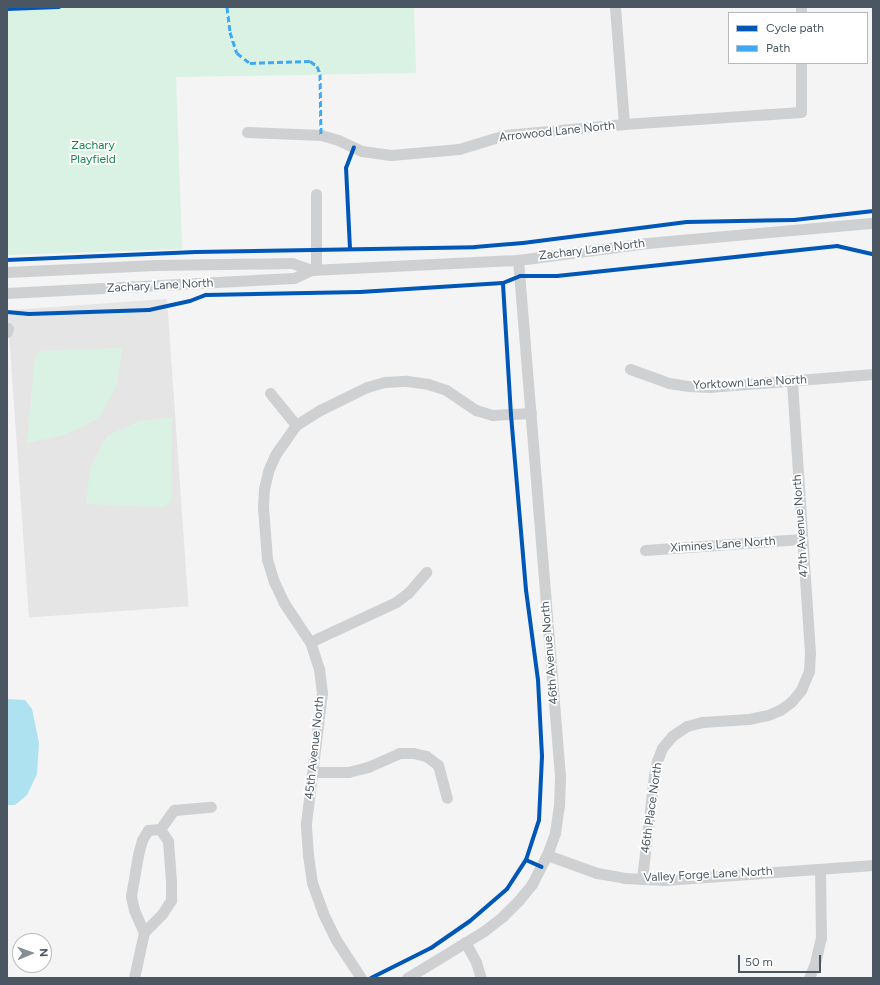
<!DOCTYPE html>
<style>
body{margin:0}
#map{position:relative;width:880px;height:985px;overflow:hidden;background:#f4f4f4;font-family:Figtree,sans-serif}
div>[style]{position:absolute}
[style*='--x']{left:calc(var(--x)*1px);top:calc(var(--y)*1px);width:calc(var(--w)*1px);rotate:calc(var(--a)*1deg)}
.education>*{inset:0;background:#e6e5e6;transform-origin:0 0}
.green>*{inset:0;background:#d9f2e3}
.water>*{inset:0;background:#aee2f0}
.minor>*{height:11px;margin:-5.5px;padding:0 5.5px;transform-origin:5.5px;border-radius:5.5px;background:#ced0d2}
.quiet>*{height:3px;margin-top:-1.5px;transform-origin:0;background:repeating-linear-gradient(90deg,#3fa9f5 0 6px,transparent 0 9px)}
.cycleway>*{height:4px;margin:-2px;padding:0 2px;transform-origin:2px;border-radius:2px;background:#0057b8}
span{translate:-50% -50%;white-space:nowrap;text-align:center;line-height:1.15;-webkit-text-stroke:3.5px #fff;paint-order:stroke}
.street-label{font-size:12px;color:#4a5661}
.park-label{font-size:12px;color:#17864f}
.frame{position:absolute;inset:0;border:8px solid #4a5661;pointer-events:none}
.legend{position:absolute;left:728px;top:12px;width:140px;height:52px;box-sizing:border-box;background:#fff;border:1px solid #b7bbc0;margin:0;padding:5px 7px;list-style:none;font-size:12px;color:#4a5661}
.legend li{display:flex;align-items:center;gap:8px;height:20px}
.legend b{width:20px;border:1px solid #b7bbc0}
.north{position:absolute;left:12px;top:933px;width:40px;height:40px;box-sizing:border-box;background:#fff;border:1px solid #b7bbc0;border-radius:50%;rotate:88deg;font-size:11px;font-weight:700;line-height:16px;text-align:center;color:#4a5661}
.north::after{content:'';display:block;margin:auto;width:14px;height:18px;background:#868d94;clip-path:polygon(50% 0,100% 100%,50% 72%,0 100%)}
.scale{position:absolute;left:738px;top:955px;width:83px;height:18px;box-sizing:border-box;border:2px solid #4a5661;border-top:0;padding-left:5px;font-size:12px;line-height:14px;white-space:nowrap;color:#4a5661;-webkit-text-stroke:3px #fff;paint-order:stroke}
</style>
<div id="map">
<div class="education">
<i style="left:167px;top:299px;width:308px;height:160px;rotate:86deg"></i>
</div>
<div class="green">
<i style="clip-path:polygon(7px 7px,414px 7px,416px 73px,176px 77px,182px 249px,7px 255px)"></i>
<i style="clip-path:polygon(122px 348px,117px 385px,99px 418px,64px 435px,27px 443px,35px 357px,40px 351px)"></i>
<i style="clip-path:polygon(172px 417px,171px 501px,164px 507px,86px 504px,90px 469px,107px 436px,139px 421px)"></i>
</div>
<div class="water">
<i style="clip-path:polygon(7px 699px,25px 700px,32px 709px,39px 743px,37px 774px,27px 795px,15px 805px,7px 805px)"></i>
</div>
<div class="minor">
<i style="--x:615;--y:7;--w:117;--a:85.6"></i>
<i style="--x:801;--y:7;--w:6;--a:90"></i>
<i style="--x:247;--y:132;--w:74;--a:2.3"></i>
<i style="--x:321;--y:135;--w:18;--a:16"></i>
<i style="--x:338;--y:140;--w:26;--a:25"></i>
<i style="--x:362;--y:151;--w:29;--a:8"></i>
<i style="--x:391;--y:155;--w:68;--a:-5"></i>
<i style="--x:459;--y:149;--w:48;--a:-16.9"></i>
<i style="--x:505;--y:135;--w:120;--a:-5.3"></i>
<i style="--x:624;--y:124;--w:177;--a:-3.9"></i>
<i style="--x:801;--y:112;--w:49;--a:-90"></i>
<i style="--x:316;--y:194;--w:75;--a:90"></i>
<i style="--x:7;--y:272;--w:149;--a:-2.7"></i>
<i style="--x:156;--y:265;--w:136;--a:-0.8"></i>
<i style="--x:292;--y:263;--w:20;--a:20"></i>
<i style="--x:7;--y:293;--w:287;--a:-3"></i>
<i style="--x:294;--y:278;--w:19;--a:-25"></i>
<i style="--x:311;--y:270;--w:207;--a:-2.8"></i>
<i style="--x:518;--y:260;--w:130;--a:-7.5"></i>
<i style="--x:647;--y:243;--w:227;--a:-5.1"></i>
<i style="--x:7;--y:332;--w:4;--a:-76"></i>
<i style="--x:630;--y:369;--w:41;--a:19.7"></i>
<i style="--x:669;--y:383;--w:20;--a:9"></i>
<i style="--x:689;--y:386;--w:20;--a:3"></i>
<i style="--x:709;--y:387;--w:165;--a:-4.5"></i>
<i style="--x:270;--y:393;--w:41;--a:50.9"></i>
<i style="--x:645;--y:550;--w:157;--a:-4"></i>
<i style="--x:310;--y:642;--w:95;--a:-24.9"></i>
<i style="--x:396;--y:602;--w:15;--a:-37"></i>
<i style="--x:408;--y:593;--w:28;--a:-49"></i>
<i style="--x:314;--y:772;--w:34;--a:0"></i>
<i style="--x:348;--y:772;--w:21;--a:-14"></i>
<i style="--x:368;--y:767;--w:34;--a:-24"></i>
<i style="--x:399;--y:753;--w:14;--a:0"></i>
<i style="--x:413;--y:753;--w:13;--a:13"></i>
<i style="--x:426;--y:756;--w:15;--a:37"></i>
<i style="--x:438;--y:765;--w:34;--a:75"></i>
<i style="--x:160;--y:829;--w:24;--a:-54"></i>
<i style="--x:174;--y:810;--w:37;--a:-5"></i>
<i style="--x:547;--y:855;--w:53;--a:19.8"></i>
<i style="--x:597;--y:873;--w:27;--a:10"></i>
<i style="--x:624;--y:878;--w:40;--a:2.9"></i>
<i style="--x:664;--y:880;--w:210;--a:-4.1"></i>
<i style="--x:642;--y:879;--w:104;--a:-83.4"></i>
<i style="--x:654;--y:776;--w:15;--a:-79"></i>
<i style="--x:657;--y:761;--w:14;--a:-69"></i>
<i style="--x:662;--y:748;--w:16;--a:-50"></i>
<i style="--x:672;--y:736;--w:18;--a:-34"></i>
<i style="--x:687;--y:726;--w:16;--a:-15"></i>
<i style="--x:702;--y:722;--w:47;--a:-3.7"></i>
<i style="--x:749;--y:719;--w:19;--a:-12"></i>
<i style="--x:768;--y:715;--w:13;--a:-23"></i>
<i style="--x:780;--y:710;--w:14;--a:-36"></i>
<i style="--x:791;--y:702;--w:16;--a:-50"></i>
<i style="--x:801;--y:690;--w:21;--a:-67"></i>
<i style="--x:809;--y:671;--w:18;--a:-87"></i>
<i style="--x:810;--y:653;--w:273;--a:-93.8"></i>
<i style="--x:465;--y:942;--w:23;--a:61"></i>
<i style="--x:476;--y:962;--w:17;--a:73"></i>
<i style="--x:134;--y:978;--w:47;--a:-77.7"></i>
<i style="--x:144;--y:932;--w:25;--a:-45"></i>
<i style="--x:162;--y:914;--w:17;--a:-57"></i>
<i style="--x:171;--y:900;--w:19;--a:-90"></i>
<i style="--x:171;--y:881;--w:40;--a:-94.3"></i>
<i style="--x:168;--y:841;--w:14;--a:-124"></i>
<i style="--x:160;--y:829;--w:12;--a:175"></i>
<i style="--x:148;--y:830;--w:12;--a:121"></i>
<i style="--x:142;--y:840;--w:16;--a:105"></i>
<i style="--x:138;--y:855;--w:42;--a:99.7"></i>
<i style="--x:131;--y:896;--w:14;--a:78"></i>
<i style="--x:134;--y:910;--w:24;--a:66"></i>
<i style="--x:361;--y:978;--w:45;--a:-123.3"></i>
<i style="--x:336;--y:940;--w:30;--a:-116"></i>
<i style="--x:323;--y:913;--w:32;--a:-110"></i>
<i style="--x:312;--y:883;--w:28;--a:-98"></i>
<i style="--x:308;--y:855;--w:32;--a:-94"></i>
<i style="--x:306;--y:823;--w:131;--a:-83"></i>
<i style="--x:322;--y:693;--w:24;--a:-97"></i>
<i style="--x:319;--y:669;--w:28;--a:-108"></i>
<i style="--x:310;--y:642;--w:47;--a:-123.7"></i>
<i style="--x:284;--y:603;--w:23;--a:-115"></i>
<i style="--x:274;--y:582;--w:24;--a:-107"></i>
<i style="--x:267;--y:559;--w:52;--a:-94.4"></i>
<i style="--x:263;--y:507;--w:18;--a:-87"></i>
<i style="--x:264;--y:489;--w:18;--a:-77"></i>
<i style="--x:268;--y:471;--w:17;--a:-66"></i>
<i style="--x:275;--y:455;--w:37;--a:-55"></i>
<i style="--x:296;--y:425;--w:28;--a:-32"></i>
<i style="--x:320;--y:410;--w:52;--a:-26.1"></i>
<i style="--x:367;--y:387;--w:19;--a:-16"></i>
<i style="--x:385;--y:382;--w:22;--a:-3"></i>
<i style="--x:407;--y:381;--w:21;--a:8"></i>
<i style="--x:428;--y:384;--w:19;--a:18"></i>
<i style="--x:446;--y:390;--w:36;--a:34"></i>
<i style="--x:476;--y:410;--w:17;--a:17"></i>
<i style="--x:492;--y:415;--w:39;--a:-3"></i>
<i style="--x:407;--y:978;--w:90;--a:-31.4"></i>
<i style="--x:484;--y:931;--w:24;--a:-38"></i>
<i style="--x:503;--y:916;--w:23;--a:-45"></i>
<i style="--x:519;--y:900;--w:21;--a:-51"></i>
<i style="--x:532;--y:884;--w:33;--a:-63"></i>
<i style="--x:547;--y:855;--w:23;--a:-70"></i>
<i style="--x:555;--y:833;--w:27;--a:-82"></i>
<i style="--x:559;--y:806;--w:30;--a:-88"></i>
<i style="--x:560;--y:776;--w:518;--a:-94.65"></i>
<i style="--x:809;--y:978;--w:16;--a:-68"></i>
<i style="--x:815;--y:963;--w:26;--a:-77"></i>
<i style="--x:821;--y:938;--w:69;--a:-90.8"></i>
</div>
<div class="quiet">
<i style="--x:227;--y:7;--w:25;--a:83"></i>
<i style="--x:230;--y:32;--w:22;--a:72"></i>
<i style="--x:237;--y:53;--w:16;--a:38"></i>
<i style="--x:250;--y:63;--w:60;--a:-1.9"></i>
<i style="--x:310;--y:61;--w:9;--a:36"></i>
<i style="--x:317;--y:66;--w:9;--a:69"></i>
<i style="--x:320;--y:74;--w:61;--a:89.1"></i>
</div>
<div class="cycleway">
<i style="--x:7;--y:9;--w:52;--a:-2.2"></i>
<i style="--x:350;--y:249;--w:81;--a:-92.8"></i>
<i style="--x:346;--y:168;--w:22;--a:-69"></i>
<i style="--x:7;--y:260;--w:189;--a:-2.4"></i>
<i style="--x:196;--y:252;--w:279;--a:-1"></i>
<i style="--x:475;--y:247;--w:48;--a:-4.8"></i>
<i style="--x:523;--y:243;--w:165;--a:-7.3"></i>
<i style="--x:687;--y:222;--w:107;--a:-1.1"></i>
<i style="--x:794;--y:220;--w:80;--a:-6.5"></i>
<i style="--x:7;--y:312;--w:22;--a:5"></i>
<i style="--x:29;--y:314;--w:120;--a:-1.9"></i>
<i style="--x:149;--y:310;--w:42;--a:-12.4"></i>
<i style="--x:190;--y:301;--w:17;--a:-21"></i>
<i style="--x:206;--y:295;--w:154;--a:-1.1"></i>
<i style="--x:360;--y:292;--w:143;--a:-3.6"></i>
<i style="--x:526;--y:860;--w:42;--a:-72"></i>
<i style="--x:539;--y:820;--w:64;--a:-87.3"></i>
<i style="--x:542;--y:756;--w:76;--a:-93"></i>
<i style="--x:538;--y:680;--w:91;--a:-97.6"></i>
<i style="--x:526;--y:590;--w:176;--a:-94.9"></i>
<i style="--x:511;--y:415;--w:132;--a:-93.5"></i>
<i style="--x:503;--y:283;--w:18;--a:-22"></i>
<i style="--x:520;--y:276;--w:37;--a:0"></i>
<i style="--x:557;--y:276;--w:282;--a:-6.1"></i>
<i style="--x:837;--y:246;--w:37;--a:13"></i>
<i style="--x:371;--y:978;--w:67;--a:-26.6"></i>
<i style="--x:431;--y:948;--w:47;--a:-34.7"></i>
<i style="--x:470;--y:921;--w:49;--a:-40.9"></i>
<i style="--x:507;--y:889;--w:35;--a:-57"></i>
<i style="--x:526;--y:860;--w:17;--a:24"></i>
</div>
<div class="street-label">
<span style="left:557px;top:132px;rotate:-6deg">Arrowood Lane North</span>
<span style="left:592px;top:250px;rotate:-7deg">Zachary Lane North</span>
<span style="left:160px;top:286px;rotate:-3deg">Zachary Lane North</span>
<span style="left:750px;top:383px;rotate:-3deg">Yorktown Lane North</span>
<span style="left:801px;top:526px;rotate:-94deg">47th Avenue North</span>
<span style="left:723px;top:545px;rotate:-4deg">Ximines Lane North</span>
<span style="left:550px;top:653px;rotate:-95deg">46th Avenue North</span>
<span style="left:315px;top:748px;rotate:-84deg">45th Avenue North</span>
<span style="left:652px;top:808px;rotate:-82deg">46th Place North</span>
<span style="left:708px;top:875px;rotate:-3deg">Valley Forge Lane North</span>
</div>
<div class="park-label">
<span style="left:93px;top:153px">Zachary<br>Playfield</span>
</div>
<div class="frame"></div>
<ul class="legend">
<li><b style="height:5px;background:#0057b8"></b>Cycle path</li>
<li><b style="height:5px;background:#3fa9f5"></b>Path</li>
</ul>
<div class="north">N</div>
<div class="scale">50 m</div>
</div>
